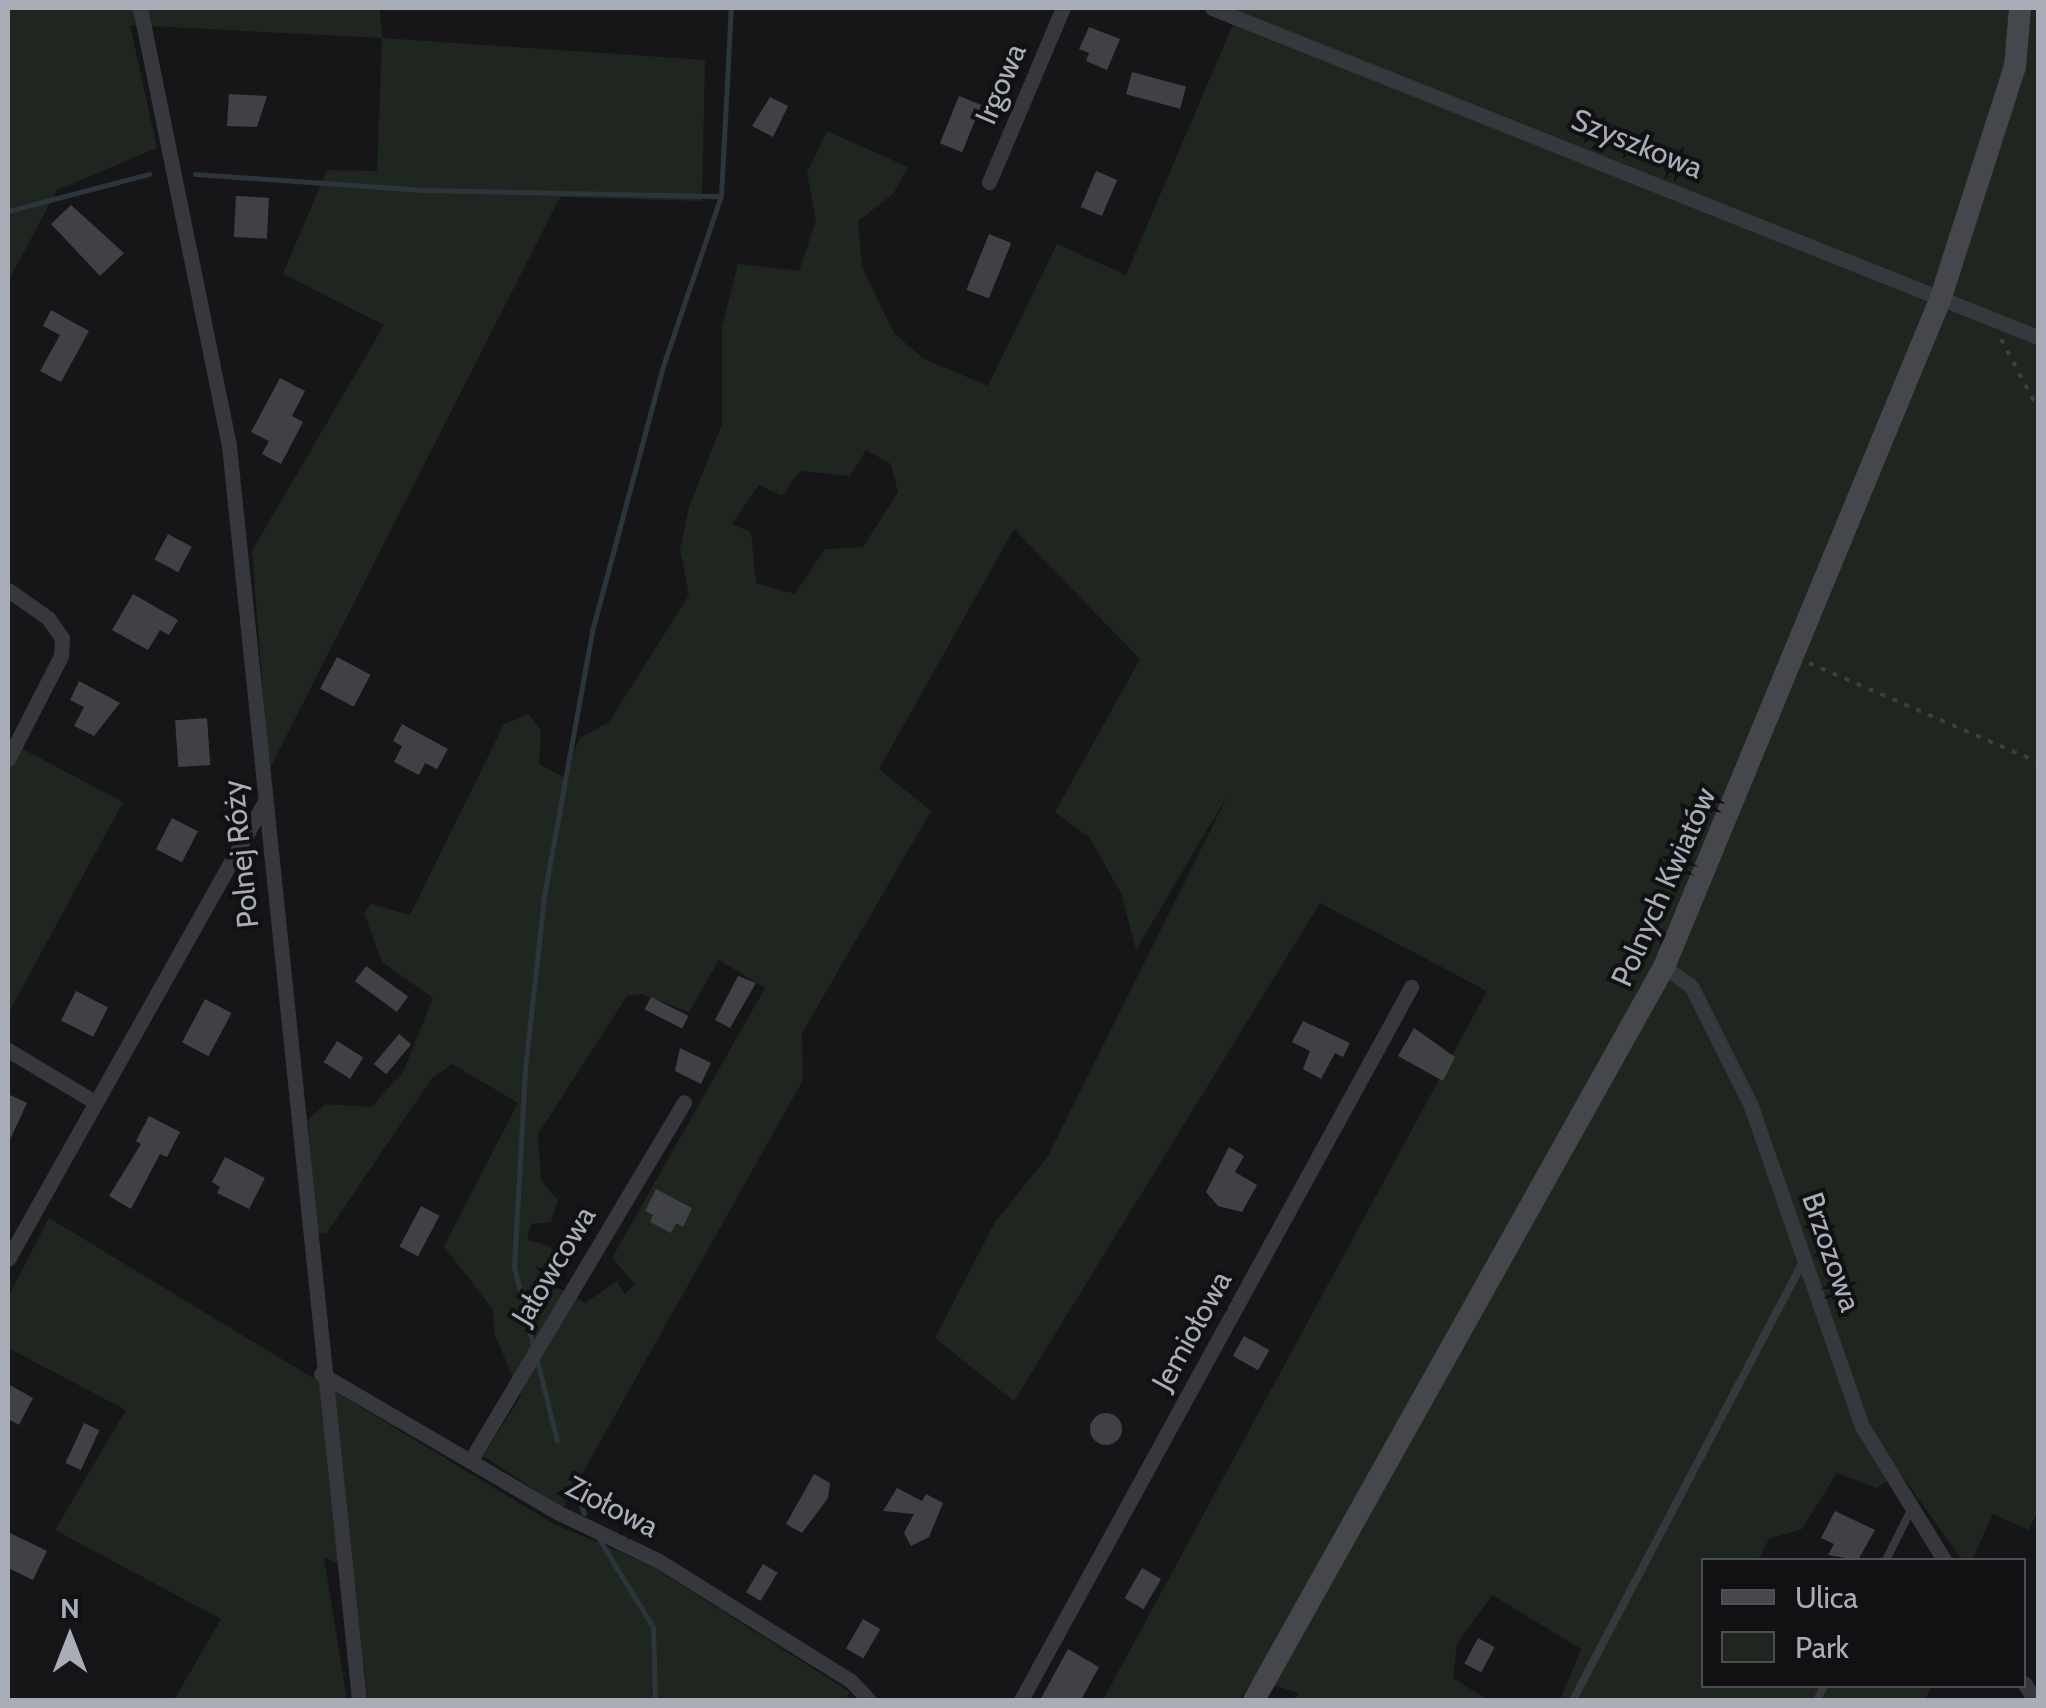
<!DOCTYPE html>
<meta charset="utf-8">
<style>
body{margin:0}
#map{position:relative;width:2046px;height:1708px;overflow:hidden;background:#161618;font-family:Cabin,sans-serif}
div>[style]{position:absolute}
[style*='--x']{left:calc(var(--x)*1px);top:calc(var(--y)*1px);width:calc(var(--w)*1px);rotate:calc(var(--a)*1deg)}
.green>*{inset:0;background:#1e261f}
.stream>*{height:5px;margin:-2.5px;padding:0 2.5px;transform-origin:2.5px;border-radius:2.5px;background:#2c353c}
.building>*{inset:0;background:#404145;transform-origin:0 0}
.round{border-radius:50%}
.path>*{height:4px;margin-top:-2px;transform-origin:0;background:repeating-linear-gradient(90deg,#3d3f44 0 5px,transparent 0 13px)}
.lane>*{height:8px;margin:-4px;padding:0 4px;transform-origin:4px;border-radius:4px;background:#37383d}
.street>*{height:15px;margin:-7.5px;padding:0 7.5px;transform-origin:7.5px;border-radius:7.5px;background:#37383d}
.secondary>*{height:22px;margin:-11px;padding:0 11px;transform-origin:11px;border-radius:11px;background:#45474d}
span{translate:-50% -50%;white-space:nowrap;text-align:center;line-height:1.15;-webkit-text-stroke:8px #111113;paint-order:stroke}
.street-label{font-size:30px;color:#a8adb8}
.frame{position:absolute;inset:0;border:10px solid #a8adb8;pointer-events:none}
.legend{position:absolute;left:1701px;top:1558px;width:325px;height:130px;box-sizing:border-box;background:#111113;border:2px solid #4d4f55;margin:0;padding:12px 18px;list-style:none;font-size:30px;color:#a8adb8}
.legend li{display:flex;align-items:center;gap:20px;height:50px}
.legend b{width:50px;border:2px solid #4d4f55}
.north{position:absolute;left:20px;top:1588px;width:100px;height:100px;-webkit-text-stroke:8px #111113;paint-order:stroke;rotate:0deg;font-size:28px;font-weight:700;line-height:40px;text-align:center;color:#a8adb8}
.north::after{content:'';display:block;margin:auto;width:35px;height:45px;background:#a8adb8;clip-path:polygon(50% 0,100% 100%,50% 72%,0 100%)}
</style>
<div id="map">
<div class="green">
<i style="clip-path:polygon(8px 8px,379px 8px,383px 38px,705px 60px,702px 201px,560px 197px,269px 770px,252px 551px,384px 325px,283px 274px,327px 170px,377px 171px,382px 38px,130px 25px,157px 148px,57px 190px,8px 282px)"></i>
<i style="clip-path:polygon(evenodd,1240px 8px,2038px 8px,2038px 1510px,2029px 1530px,1993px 1514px,1972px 1560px,1962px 1560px,1901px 1474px,1876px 1488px,1837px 1473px,1802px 1529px,1769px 1539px,1758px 1560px,1704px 1560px,1704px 1686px,1931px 1686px,1925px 1700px,1560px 1700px,1581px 1649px,1492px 1595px,1457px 1644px,1453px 1678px,1488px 1700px,1294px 1700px,1299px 1693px,1253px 1679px,1239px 1700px,1103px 1700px,1487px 991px,1320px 903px,1014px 1401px,935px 1338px,995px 1222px,1048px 1156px,1230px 791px,1136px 950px,1121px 893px,1089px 837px,1055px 812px,1140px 659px,1014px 529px,879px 769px,931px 811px,802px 1033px,803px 1080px,563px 1508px,483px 1456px,521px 1396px,494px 1333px,493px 1310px,444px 1246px,518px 1103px,452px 1064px,432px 1078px,326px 1234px,314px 1232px,308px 1120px,325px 1104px,371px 1107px,403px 1072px,433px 998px,382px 962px,364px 913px,371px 904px,410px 915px,504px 724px,529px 714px,541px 731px,539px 764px,563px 777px,580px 738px,609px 722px,689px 595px,680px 549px,689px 507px,722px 424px,722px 327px,738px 264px,799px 271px,816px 220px,807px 173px,827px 131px,908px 167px,893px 194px,858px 221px,862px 267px,894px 333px,924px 359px,988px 386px,1057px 244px,1126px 275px,1240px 8px,866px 450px,891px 464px,898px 492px,863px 547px,825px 549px,795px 594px,756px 583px,751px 532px,732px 524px,759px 485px,782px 496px,800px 471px,850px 476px,866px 450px,1240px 8px,719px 960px,765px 988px,612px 1258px,635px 1284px,625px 1294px,617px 1281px,585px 1303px,557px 1286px,559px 1258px,548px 1245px,527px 1240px,531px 1224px,551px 1222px,558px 1200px,541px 1181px,538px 1134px,627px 996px,641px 994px,689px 1012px,719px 960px)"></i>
<i style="clip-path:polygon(8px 741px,123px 802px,8px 1014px)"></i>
<i style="clip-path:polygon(49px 1218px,552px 1523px,650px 1565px,850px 1692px,845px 1700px,368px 1700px,353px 1572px,324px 1557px,347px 1700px,174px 1700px,221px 1619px,55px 1530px,126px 1410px,8px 1348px,8px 1297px)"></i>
</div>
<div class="stream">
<i style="--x:195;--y:174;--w:229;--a:4"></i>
<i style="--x:423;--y:190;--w:298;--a:1.2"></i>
<i style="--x:721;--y:196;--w:188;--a:-87"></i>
<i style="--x:8;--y:211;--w:146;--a:-14.7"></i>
<i style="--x:533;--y:1345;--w:80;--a:-103.7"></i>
<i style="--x:514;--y:1267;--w:198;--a:-86.8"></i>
<i style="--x:525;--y:1069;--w:174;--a:-83.7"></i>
<i style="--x:544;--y:896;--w:269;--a:-79.7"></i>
<i style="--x:592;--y:631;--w:274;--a:-75"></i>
<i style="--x:663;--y:366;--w:180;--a:-71.2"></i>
<i style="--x:537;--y:1360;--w:83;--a:76.1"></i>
<i style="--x:579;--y:1500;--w:14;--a:69"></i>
<i style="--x:599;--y:1539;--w:103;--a:58.5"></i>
<i style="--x:653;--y:1627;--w:73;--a:88.4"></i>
</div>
<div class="building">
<i style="clip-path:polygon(1089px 27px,1120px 39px,1107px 70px,1086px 61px,1089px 53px,1079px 49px)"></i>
<i style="left:1132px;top:72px;width:56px;height:23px;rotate:15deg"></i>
<i style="clip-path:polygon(229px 94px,267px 96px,257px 127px,227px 126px)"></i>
<i style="left:959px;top:96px;width:24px;height:51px;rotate:22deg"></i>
<i style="clip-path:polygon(770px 97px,788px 106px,773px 137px,752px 126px)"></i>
<i style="left:1096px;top:171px;width:23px;height:39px;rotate:23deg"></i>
<i style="left:236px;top:196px;width:33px;height:41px;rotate:3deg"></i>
<i style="clip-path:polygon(71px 205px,124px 253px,100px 276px,51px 224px)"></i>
<i style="left:989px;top:234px;width:24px;height:60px;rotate:22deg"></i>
<i style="clip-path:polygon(51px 310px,89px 331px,61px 382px,40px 371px,60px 335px,43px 326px)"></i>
<i style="clip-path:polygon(280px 378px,305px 391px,292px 416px,303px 422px,281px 464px,262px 454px,269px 441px,251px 432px)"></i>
<i style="left:168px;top:534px;width:27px;height:29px;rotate:28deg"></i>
<i style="clip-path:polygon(133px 594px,178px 620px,169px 635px,160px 630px,148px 650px,112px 630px)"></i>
<i style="left:337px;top:657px;width:38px;height:36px;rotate:28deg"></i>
<i style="clip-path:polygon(79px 681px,120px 703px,94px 736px,74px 726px,84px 707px,70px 700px)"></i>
<i style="left:207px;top:718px;width:47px;height:32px;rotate:86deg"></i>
<i style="clip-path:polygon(402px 724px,448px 749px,437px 769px,425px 763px,419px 775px,394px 762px,402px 746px,393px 741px)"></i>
<i style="left:172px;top:818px;width:29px;height:35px;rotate:27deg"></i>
<i style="left:366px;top:966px;width:52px;height:19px;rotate:36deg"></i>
<i style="clip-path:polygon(738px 976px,756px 983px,730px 1028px,715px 1020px)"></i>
<i style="left:76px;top:991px;width:36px;height:33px;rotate:27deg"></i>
<i style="left:651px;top:997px;width:42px;height:14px;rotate:27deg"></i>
<i style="left:205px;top:999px;width:30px;height:49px;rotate:28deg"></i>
<i style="clip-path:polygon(1303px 1021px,1350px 1043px,1343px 1057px,1335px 1053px,1321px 1079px,1303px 1069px,1310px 1051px,1292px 1042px)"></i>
<i style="clip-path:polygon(1414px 1028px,1455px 1057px,1443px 1081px,1398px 1056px)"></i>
<i style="left:399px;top:1034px;width:16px;height:39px;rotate:40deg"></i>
<i style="left:337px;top:1041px;width:31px;height:25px;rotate:32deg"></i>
<i style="clip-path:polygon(680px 1048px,711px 1063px,701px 1084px,675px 1071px)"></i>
<i style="clip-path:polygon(8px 1094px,27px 1103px,8px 1144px)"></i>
<i style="clip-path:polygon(149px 1116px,180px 1132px,167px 1157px,160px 1154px,131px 1209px,109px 1196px,141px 1144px,136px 1141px)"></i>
<i style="clip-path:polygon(1229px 1147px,1244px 1156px,1235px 1172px,1257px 1185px,1242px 1212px,1218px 1206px,1206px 1192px)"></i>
<i style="clip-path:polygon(225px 1157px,265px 1178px,249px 1209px,217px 1193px,220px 1187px,212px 1182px)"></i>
<i style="clip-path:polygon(656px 1189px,692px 1208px,683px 1227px,676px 1223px,671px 1233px,650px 1222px,653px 1215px,645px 1211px)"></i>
<i style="left:421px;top:1206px;width:21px;height:46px;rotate:28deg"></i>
<i style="left:1244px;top:1336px;width:29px;height:23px;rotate:29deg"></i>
<i style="clip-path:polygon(8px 1384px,33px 1398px,19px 1425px,8px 1419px)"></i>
<i class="round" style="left:1090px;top:1413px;width:32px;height:32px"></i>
<i style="left:84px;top:1423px;width:17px;height:44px;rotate:25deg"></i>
<i style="clip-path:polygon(814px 1474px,830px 1483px,828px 1498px,802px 1533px,786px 1524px)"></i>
<i style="clip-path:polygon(897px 1488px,922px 1501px,926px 1494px,943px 1503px,929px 1537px,911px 1546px,904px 1533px,914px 1514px,883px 1511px)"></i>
<i style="clip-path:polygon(1835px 1511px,1875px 1530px,1858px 1560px,1828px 1555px,1834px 1544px,1821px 1538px)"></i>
<i style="clip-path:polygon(8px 1532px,47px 1551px,33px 1580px,8px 1568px)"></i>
<i style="left:763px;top:1564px;width:17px;height:33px;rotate:31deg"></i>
<i style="left:1142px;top:1568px;width:22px;height:35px;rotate:30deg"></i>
<i style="left:863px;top:1619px;width:20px;height:34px;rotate:30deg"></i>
<i style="left:1478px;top:1638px;width:19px;height:29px;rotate:28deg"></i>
<i style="clip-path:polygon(1068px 1649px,1099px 1667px,1081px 1700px,1040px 1700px)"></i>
</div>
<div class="path">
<i style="--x:2001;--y:339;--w:79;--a:62.1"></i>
<i style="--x:1809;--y:663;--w:249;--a:23.4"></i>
</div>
<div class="lane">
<i style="--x:1886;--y:1560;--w:56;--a:-63.4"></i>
<i style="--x:1573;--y:1700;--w:492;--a:-62.3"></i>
<i style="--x:1817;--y:1700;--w:16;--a:-63"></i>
</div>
<div class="street">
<i style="--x:140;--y:8;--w:447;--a:78.5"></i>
<i style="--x:229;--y:446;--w:1261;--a:84.08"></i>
<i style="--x:1212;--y:8;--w:889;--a:21.72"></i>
<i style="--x:989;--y:182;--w:189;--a:-67"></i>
<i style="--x:8;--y:590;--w:49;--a:35"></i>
<i style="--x:48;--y:618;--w:24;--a:55"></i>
<i style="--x:62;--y:638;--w:18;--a:93"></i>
<i style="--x:61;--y:656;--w:116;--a:117.2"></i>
<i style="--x:1664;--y:967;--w:33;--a:35"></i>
<i style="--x:1691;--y:986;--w:134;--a:63.4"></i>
<i style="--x:1751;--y:1106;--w:339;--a:70.9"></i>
<i style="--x:1862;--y:1426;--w:157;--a:58.5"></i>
<i style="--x:8;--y:1050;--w:101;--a:30.9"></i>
<i style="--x:8;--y:1259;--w:523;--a:-60.69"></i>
<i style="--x:321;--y:1374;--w:276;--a:30.3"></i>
<i style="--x:559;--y:1513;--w:111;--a:25.6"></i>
<i style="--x:659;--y:1561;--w:226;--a:32"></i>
<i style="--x:851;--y:1681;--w:26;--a:47"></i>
<i style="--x:472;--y:1458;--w:414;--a:-59.2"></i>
<i style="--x:2024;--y:1683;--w:20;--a:57"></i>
<i style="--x:1021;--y:1700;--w:813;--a:-61.32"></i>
</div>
<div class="secondary">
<i style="--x:1254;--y:1700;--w:840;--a:-60.78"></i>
<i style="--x:1664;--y:967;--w:722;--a:-67.52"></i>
<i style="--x:1940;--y:300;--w:245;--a:-72.2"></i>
<i style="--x:2015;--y:67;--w:59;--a:-85.2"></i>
</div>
<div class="street-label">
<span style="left:1001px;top:84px;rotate:-67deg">Irgowa</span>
<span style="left:1637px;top:144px;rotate:22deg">Szyszkowa</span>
<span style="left:241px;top:854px;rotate:-96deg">Polnej Róży</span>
<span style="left:1664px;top:887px;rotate:-66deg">Polnych Kwiatów</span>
<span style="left:1831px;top:1252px;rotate:71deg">Brzozowa</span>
<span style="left:554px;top:1266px;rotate:-59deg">Jałowcowa</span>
<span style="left:1192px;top:1331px;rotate:-61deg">Jemiołowa</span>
<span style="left:612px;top:1507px;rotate:27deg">Ziołowa</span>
</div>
<div class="frame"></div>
<ul class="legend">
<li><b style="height:12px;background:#45474d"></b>Ulica</li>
<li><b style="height:28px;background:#1e261f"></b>Park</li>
</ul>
<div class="north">N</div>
</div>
